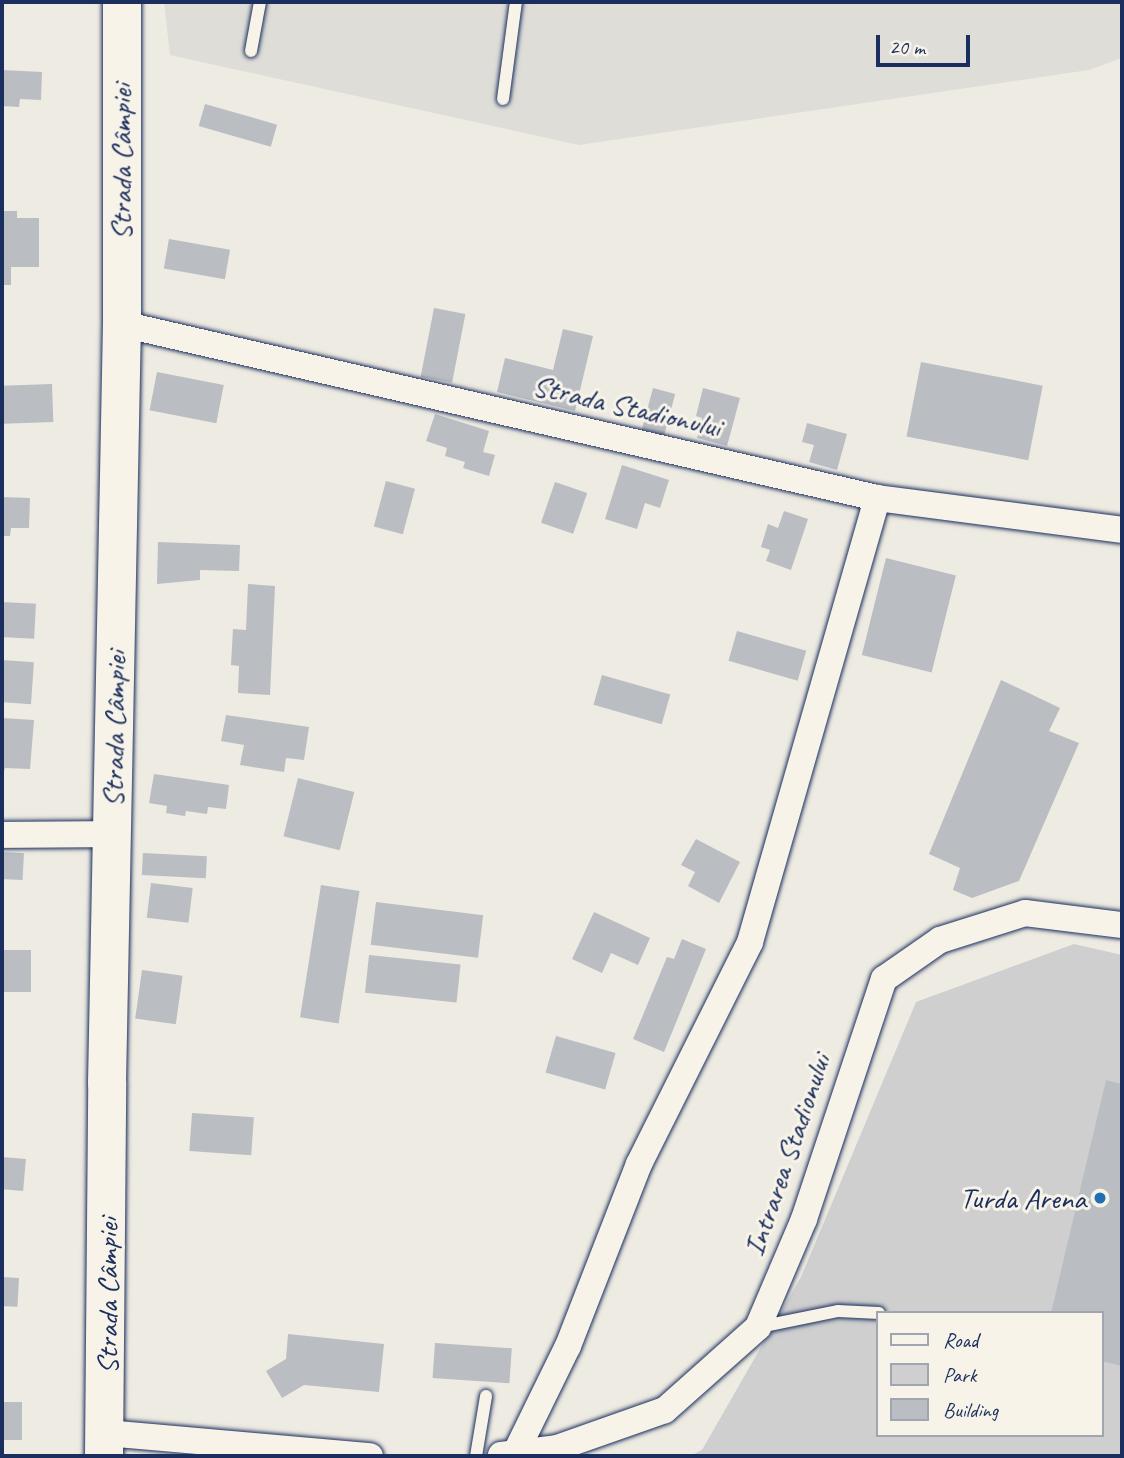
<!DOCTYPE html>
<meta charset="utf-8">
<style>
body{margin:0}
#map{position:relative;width:1124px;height:1458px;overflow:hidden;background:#eeebe2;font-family:Caveat,sans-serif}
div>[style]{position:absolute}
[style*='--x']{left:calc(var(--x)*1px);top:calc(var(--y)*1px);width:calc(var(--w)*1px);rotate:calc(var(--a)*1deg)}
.built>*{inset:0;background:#deddd8}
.green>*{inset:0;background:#cfcfcf}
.building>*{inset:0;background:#babdc2;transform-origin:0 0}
.roads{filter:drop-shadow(0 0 2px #1b2f5e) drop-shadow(0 0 2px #1b2f5e)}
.lane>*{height:12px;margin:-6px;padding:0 6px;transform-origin:6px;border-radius:6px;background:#f7f3e8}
.street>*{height:26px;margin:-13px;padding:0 13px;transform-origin:13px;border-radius:13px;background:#f7f3e8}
.primary>*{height:38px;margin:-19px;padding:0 19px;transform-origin:19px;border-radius:19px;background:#f7f3e8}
.dots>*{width:19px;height:19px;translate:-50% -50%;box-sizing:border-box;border:4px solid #f7f3e8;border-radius:50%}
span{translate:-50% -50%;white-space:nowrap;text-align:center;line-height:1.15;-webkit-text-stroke:6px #f7f3e8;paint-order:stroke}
.street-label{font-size:30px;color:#1b2f5e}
.poi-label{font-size:30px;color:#1b2f5e}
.right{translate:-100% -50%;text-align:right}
.frame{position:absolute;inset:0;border:4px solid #1b2f5e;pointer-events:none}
.legend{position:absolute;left:876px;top:1311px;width:228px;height:126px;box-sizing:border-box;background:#f7f3e8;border:2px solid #9fa5b1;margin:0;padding:9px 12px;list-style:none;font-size:21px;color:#1b2f5e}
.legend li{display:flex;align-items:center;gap:14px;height:35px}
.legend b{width:35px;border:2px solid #9fa5b1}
.scale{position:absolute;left:876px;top:35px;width:94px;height:32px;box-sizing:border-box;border:4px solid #1b2f5e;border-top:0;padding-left:9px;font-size:21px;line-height:24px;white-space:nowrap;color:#1b2f5e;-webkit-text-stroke:5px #f7f3e8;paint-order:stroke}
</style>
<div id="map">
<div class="built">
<i style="clip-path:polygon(164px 2px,1122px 2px,1122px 58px,1089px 70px,579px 145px,170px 55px)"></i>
</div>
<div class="green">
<i style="clip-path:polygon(evenodd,1074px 944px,1122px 955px,1122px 1456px,690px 1456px,702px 1450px,801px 1277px,916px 1002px,1074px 944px,877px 1313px,1101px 1313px,1101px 1435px,877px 1435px,877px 1313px)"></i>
</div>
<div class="building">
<i style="clip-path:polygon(2px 70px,42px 72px,41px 100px,20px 99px,19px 107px,2px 106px)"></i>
<i style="left:205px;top:104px;width:75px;height:23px;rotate:16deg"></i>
<i style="clip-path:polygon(2px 211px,17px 211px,17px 218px,39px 218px,39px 267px,11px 267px,11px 285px,2px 285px)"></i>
<i style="left:169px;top:239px;width:62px;height:30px;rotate:10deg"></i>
<i style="left:434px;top:308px;width:32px;height:70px;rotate:11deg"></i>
<i style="clip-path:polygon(563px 329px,593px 336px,575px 411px,497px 392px,505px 358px,553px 370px)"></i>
<i style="left:921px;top:362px;width:124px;height:76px;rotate:11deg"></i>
<i style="left:157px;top:372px;width:68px;height:39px;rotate:11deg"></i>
<i style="left:52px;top:384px;width:38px;height:50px;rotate:88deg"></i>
<i style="left:653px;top:388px;width:23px;height:43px;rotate:15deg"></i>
<i style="clip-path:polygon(703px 388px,740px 398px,727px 446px,697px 438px,702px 418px,696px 416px)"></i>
<i style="clip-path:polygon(435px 414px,489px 431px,483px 452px,495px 455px,489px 476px,463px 468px,465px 462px,445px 456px,447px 448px,426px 441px)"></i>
<i style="clip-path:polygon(807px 423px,847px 434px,837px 470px,809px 462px,814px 445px,802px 442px)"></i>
<i style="clip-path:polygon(622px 465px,669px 480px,660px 508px,645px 503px,637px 529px,605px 519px)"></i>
<i style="left:386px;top:481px;width:30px;height:47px;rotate:15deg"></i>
<i style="left:555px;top:482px;width:34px;height:43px;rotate:19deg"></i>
<i style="clip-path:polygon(2px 497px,30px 498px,29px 528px,11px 528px,10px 536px,2px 536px)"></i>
<i style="clip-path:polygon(784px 511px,808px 519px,791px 570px,766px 561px,770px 550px,761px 547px,768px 524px,778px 528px)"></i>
<i style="clip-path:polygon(158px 542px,240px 545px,239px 571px,200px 570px,200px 580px,157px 584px)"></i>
<i style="left:886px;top:558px;width:72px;height:100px;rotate:14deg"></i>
<i style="clip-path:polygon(248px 584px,275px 586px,270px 695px,238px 693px,239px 666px,231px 665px,233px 629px,246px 630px)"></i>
<i style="left:2px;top:602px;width:34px;height:35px;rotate:3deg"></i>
<i style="left:737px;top:631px;width:72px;height:31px;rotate:16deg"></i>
<i style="left:2px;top:660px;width:32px;height:42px;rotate:4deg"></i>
<i style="left:602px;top:675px;width:71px;height:31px;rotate:16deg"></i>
<i style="clip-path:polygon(1001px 680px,1060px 708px,1049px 731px,1079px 743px,1019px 881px,972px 898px,953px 890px,960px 868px,929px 854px)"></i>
<i style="clip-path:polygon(226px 715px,309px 727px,304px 760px,286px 758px,284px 772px,240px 765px,244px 745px,221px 741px)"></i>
<i style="clip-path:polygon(2px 718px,34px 720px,30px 769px,5px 768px,2px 776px)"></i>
<i style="clip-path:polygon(154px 774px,229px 785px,226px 809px,208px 807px,207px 814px,186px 811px,185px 816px,166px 813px,167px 806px,149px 803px)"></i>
<i style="left:298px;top:778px;width:58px;height:60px;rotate:14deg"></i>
<i style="clip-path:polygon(696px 839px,740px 862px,719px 903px,688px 886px,695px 872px,681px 865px)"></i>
<i style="left:2px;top:852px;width:22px;height:27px;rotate:3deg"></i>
<i style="left:143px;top:853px;width:64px;height:22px;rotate:3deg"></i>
<i style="left:151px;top:883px;width:42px;height:35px;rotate:7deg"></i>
<i style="left:321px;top:885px;width:39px;height:134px;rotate:9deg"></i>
<i style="left:376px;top:902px;width:108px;height:43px;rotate:7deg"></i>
<i style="clip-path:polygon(594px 912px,650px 938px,638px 965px,611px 953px,602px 973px,572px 959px)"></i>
<i style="clip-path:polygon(682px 939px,706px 949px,664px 1052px,633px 1039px,667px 957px,674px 959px)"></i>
<i style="left:2px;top:950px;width:29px;height:42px"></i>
<i style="left:369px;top:955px;width:92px;height:38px;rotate:6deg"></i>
<i style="left:142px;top:970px;width:41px;height:49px;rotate:8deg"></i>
<i style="left:556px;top:1036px;width:62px;height:38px;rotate:16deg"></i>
<i style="clip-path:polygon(1106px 1080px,1122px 1084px,1122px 1366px,1101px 1361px,1101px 1313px,1051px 1313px)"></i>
<i style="left:192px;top:1113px;width:62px;height:38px;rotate:4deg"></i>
<i style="left:2px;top:1157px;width:24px;height:32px;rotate:5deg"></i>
<i style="left:2px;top:1277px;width:17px;height:29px;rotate:3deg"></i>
<i style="clip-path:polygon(288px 1334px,384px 1344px,379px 1392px,304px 1385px,282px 1398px,266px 1371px,286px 1359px)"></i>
<i style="left:435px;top:1343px;width:77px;height:35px;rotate:4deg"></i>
<i style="left:2px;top:1402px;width:20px;height:38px"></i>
</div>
<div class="roads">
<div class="lane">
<i style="--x:251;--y:51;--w:50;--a:-79.6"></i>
<i style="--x:503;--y:99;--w:98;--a:-82.4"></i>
<i style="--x:759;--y:1327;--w:81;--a:-11.4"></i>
<i style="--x:838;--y:1311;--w:41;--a:2.8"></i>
<i style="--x:476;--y:1456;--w:61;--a:-80.5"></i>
</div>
<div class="street">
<i style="--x:122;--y:324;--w:775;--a:12.98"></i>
<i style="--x:877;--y:498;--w:247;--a:7.4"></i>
<i style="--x:2;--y:835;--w:110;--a:-0.5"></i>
<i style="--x:106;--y:1433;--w:265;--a:5"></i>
<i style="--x:501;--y:1455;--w:56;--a:-7.1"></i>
<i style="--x:557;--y:1448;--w:114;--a:-19.4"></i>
<i style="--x:665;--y:1410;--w:125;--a:-41.7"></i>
<i style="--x:758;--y:1327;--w:117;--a:-66.9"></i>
<i style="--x:804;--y:1219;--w:253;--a:-71.6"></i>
<i style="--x:884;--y:979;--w:68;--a:-34.9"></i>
<i style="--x:940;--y:940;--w:89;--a:-17.6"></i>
<i style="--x:1025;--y:913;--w:98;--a:7.1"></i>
<i style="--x:514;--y:1456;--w:123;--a:-63.9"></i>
<i style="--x:568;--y:1346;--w:195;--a:-68.7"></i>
<i style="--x:639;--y:1164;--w:248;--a:-63.4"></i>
<i style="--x:750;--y:942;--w:462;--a:-74"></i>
</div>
<div class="primary">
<i style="--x:104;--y:1456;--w:373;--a:-89.5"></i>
<i style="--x:107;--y:1083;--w:759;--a:-88.87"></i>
<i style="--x:122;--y:324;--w:322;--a:-90"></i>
</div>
</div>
<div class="dots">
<i style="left:1100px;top:1198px;background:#1f6fb2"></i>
</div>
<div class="street-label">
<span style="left:121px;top:162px;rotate:-90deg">Strada Câmpiei</span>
<span style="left:627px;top:406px;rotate:13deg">Strada Stadionului</span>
<span style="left:114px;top:729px;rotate:-89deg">Strada Câmpiei</span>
<span style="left:787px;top:1155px;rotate:-71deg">Intrarea Stadionului</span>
<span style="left:107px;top:1296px;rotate:-90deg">Strada Câmpiei</span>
</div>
<div class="poi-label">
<span class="right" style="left:1086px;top:1198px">Turda Arena</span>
</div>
<div class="frame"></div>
<ul class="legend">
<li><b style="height:9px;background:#f7f3e8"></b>Road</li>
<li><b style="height:19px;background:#cfcfcf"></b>Park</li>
<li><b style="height:19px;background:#babdc2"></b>Building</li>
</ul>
<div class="scale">20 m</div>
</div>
